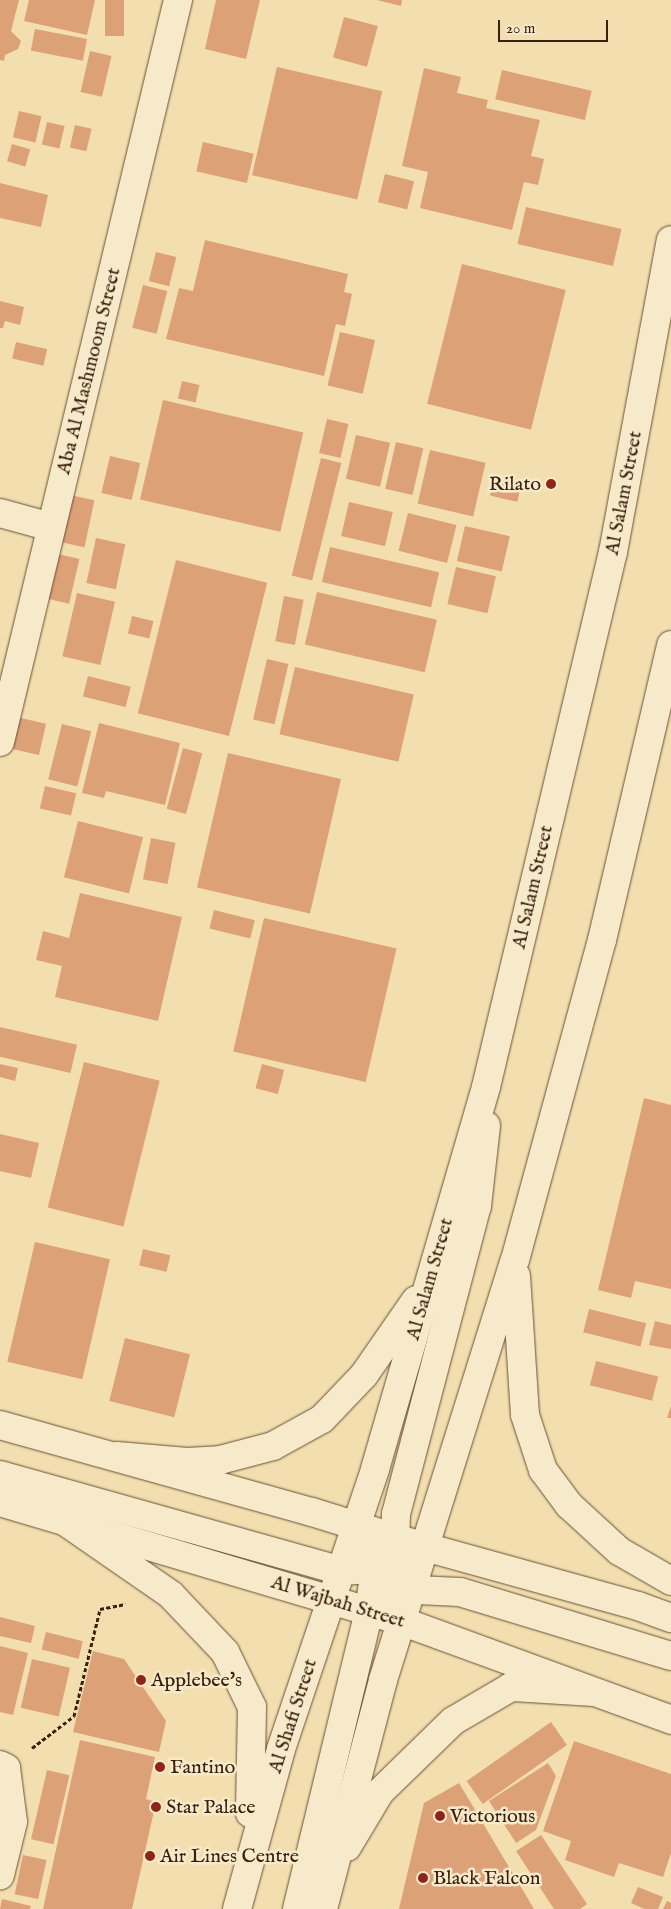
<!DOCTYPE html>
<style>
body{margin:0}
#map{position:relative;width:671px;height:1909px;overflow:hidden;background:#f2deaf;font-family:"IM FELL English",serif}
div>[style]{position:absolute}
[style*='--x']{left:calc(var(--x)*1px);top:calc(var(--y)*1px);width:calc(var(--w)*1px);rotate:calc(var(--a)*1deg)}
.building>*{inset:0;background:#dda178;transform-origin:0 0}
.path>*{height:3px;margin-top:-1.5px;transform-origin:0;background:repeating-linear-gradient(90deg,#3b200d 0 4px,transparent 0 6.5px)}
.roads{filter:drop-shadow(0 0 1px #695036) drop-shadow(0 0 1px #695036)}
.minor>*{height:28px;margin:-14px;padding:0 14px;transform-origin:14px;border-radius:14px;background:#f7eacb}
.tertiary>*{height:28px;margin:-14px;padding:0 14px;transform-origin:14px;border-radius:14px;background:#f7eacb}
.secondary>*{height:28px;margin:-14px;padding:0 14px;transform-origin:14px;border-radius:14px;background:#f7eacb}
.dots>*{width:14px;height:14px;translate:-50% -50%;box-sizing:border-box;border:2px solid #f7eacb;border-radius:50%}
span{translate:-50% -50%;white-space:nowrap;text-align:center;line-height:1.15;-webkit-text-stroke:5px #f7eacb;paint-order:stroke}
.street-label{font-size:20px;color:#3b200d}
.poi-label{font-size:20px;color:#3b200d}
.right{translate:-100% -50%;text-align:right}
.left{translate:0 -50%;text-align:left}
.scale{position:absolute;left:498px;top:20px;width:110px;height:22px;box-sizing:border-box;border:2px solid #3b200d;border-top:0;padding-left:6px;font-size:15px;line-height:18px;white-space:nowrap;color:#3b200d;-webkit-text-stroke:4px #f7eacb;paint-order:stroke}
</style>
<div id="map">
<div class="building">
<i style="clip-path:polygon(0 0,19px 0,11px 31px,21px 41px,18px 49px,5px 55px,4px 61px,0 60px)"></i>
<i style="clip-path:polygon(29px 0,95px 0,87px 35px,24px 21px)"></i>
<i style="left:105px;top:0;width:19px;height:36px"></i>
<i style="clip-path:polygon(216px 0,260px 0,246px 59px,205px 49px)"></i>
<i style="clip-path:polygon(377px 0,402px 0,401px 6px)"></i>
<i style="left:344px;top:17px;width:35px;height:42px;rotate:15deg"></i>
<i style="left:35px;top:29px;width:53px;height:22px;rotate:11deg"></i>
<i style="left:90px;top:51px;width:22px;height:42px;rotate:13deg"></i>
<i style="left:277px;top:67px;width:108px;height:111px;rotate:13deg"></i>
<i style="clip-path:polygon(424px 68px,461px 77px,457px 93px,488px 100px,486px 108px,540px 120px,531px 156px,544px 159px,538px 185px,524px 182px,512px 230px,420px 208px,428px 172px,402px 166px)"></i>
<i style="left:502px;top:70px;width:92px;height:30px;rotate:13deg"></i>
<i style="left:19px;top:111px;width:23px;height:27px;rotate:13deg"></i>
<i style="left:47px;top:122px;width:18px;height:23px;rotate:13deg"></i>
<i style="left:75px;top:125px;width:17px;height:23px;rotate:13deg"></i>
<i style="left:203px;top:142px;width:52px;height:30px;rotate:13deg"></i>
<i style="left:12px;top:144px;width:19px;height:18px;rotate:16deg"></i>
<i style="left:385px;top:174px;width:30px;height:29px;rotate:14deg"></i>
<i style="clip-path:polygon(0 183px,48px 195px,41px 227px,0 218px)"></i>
<i style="left:526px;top:207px;width:98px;height:38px;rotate:13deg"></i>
<i style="clip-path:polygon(205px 240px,348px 274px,344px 292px,352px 294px,345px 326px,336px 324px,324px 376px,166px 339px,179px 288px,193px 291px)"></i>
<i style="left:156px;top:252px;width:21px;height:30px;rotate:14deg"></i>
<i style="left:462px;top:264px;width:107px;height:144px;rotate:14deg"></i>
<i style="left:143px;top:285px;width:25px;height:44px;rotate:14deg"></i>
<i style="clip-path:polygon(0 301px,24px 307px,20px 325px,5px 321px,3px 328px,0 328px)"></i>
<i style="left:340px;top:332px;width:36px;height:55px;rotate:13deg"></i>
<i style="left:16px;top:342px;width:32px;height:17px;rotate:13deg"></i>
<i style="left:182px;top:381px;width:18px;height:18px;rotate:13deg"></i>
<i style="left:163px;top:400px;width:144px;height:102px;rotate:13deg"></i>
<i style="left:327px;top:419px;width:22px;height:35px;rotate:13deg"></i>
<i style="left:356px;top:435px;width:35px;height:45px;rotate:13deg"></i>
<i style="left:396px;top:442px;width:28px;height:48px;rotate:13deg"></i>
<i style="left:430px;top:450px;width:57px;height:55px;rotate:13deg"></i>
<i style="left:110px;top:456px;width:31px;height:38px;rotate:13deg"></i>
<i style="left:321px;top:458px;width:21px;height:121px;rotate:14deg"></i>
<i style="left:494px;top:478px;width:28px;height:18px;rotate:13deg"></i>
<i style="left:70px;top:495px;width:25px;height:48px;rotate:12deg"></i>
<i style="left:349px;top:502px;width:45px;height:35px;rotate:13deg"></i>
<i style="left:408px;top:513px;width:50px;height:39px;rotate:14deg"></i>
<i style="left:465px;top:526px;width:46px;height:36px;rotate:13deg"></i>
<i style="left:96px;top:538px;width:30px;height:46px;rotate:12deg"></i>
<i style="left:330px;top:547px;width:112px;height:36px;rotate:13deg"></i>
<i style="left:58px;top:554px;width:22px;height:46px;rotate:13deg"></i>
<i style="left:176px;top:560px;width:94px;height:158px;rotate:14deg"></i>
<i style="left:456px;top:567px;width:41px;height:38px;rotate:13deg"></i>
<i style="left:317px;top:592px;width:123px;height:54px;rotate:13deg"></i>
<i style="left:77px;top:593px;width:39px;height:65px;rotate:13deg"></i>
<i style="left:284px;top:596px;width:20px;height:46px;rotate:11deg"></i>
<i style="left:132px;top:616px;width:22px;height:18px;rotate:13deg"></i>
<i style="left:267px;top:659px;width:22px;height:62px;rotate:13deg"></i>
<i style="left:295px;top:667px;width:122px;height:69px;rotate:13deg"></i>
<i style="left:88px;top:676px;width:44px;height:21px;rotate:14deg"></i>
<i style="left:12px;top:716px;width:35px;height:32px;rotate:13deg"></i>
<i style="clip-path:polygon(99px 723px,180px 743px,165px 805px,106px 791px,104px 798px,82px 793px)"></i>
<i style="left:62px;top:724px;width:30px;height:57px;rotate:14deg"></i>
<i style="left:183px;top:748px;width:20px;height:63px;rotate:15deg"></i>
<i style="left:228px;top:753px;width:116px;height:138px;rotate:13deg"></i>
<i style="left:45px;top:786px;width:32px;height:23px;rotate:13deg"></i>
<i style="left:78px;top:821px;width:67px;height:58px;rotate:14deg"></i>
<i style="left:151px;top:838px;width:25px;height:42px;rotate:11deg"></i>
<i style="clip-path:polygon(80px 893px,182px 917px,158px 1021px,55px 997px,62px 966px,36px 960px,43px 931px,69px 938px)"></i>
<i style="left:214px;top:910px;width:42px;height:19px;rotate:14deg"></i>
<i style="left:264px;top:918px;width:136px;height:137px;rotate:13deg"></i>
<i style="left:0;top:1027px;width:79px;height:29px;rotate:13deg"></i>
<i style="left:84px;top:1062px;width:78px;height:150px;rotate:14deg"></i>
<i style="clip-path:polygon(0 1064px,18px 1068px,15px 1081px,0 1077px)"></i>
<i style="left:262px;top:1064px;width:23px;height:25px;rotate:15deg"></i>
<i style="clip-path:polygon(644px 1098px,671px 1105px,671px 1289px,635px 1281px,631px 1298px,598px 1290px)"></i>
<i style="clip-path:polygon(0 1134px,39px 1143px,31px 1178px,0 1171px)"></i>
<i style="left:35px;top:1242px;width:77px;height:123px;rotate:13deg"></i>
<i style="left:143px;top:1249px;width:28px;height:17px;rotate:13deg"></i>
<i style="left:589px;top:1309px;width:59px;height:24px;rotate:14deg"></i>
<i style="clip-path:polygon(655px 1321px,671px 1325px,671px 1349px,649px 1345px)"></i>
<i style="left:125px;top:1338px;width:67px;height:65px;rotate:14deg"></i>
<i style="left:596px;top:1361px;width:64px;height:25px;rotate:14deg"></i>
<i style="clip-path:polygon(671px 1406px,671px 1418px,667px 1418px)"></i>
<i style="clip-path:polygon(0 1617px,35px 1626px,31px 1643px,0 1636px)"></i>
<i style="left:46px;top:1632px;width:38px;height:18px;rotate:14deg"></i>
<i style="clip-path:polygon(0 1646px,28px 1653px,13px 1715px,0 1712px)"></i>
<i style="clip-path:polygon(93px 1651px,124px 1659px,166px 1721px,159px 1752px,73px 1732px)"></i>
<i style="left:32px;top:1659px;width:39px;height:50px;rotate:13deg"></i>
<i style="left:551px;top:1722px;width:28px;height:103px;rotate:55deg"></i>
<i style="clip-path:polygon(80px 1740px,155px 1757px,146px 1799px,156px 1802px,132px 1909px,43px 1909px)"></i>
<i style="clip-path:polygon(574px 1741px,671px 1774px,671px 1853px,663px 1877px,619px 1863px,614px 1877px,565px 1860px,571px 1841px,543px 1831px)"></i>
<i style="clip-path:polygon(548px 1763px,556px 1776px,536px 1830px,516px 1843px,489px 1801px)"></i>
<i style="left:47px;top:1770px;width:23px;height:71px;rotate:13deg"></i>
<i style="clip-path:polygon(459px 1783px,534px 1909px,399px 1909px,424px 1803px)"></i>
<i style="clip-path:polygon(541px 1835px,587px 1904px,580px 1909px,554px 1909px,516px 1851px)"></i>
<i style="left:23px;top:1855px;width:24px;height:40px;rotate:12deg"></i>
<i style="clip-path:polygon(638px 1887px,663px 1897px,658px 1909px,644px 1909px,631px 1903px)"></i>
<i style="clip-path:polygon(2px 1899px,31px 1906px,30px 1909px,0 1909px)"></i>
<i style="clip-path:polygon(667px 1901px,671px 1903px,671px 1909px,663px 1909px)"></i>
</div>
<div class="path">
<i style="--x:32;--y:1748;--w:53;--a:-37.3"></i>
<i style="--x:74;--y:1716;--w:110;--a:-76.3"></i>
<i style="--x:100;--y:1609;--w:26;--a:-11"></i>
</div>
<div class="roads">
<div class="minor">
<i style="--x:0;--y:513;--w:53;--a:15.4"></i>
<i style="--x:0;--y:742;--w:763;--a:-76.51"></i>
<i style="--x:0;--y:1765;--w:7;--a:27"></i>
<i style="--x:6;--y:1768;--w:54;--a:82.6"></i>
<i style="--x:13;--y:1822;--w:55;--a:103.8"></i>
</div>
<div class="tertiary">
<i style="--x:0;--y:1425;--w:324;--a:15.6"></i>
<i style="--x:312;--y:1512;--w:118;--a:17.2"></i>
<i style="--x:425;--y:1547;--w:221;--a:15.5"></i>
<i style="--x:638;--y:1606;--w:35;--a:20"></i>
<i style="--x:0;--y:1502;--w:418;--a:16.5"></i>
<i style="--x:401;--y:1621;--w:288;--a:20.1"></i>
</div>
<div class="secondary">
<i style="--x:516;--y:1276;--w:139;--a:86.3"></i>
<i style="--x:525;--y:1415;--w:58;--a:71.9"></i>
<i style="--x:543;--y:1470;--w:44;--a:53.4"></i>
<i style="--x:569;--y:1505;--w:68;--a:42.6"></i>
<i style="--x:619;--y:1551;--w:60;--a:30"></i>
<i style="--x:117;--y:1456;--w:70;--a:4.9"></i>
<i style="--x:187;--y:1462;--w:33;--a:-3"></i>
<i style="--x:220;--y:1460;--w:55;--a:-14.8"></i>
<i style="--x:273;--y:1446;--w:56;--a:-28.9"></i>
<i style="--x:322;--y:1419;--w:61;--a:-46.3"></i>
<i style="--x:364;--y:1375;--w:91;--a:-55.3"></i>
<i style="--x:0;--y:1475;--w:355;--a:15.7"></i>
<i style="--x:342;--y:1571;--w:31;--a:-4"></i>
<i style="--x:373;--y:1569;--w:40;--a:-18"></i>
<i style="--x:60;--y:1518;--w:135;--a:34.7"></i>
<i style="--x:171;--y:1595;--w:79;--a:46.5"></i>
<i style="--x:225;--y:1652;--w:61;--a:63.9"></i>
<i style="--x:252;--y:1707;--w:106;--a:91.1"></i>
<i style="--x:395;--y:1589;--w:65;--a:2.6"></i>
<i style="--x:460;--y:1592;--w:220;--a:16.9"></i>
<i style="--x:400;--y:1618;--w:38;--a:-99"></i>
<i style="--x:394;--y:1580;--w:66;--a:-88.3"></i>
<i style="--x:396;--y:1514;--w:318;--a:-75.3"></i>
<i style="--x:477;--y:1206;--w:81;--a:-83.6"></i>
<i style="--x:347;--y:1847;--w:64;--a:-59"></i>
<i style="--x:380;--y:1792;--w:102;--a:-44.2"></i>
<i style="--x:453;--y:1721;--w:67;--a:-30.4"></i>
<i style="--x:511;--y:1687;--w:81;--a:3.5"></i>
<i style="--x:237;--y:1909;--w:166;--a:-74.6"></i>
<i style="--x:281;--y:1749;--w:295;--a:-71.4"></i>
<i style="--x:375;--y:1469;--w:398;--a:-73.8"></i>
<i style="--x:486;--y:1087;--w:550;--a:-76.65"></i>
<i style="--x:613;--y:552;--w:317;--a:-79.5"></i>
<i style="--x:297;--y:1909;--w:307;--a:-76.4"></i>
<i style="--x:369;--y:1611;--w:29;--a:-82"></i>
<i style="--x:373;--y:1582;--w:30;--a:-94"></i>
<i style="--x:323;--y:1909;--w:237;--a:-75.3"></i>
<i style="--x:383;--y:1680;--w:440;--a:-72.6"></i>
<i style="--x:515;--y:1260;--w:332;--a:-74.8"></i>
<i style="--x:602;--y:940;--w:303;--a:-76.8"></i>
</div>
</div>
<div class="dots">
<i style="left:551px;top:484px;background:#8f2418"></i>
<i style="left:141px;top:1680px;background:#8f2418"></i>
<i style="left:160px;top:1767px;background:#8f2418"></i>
<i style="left:156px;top:1807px;background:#8f2418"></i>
<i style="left:440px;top:1816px;background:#8f2418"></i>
<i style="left:150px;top:1856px;background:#8f2418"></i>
<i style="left:423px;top:1878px;background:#8f2418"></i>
</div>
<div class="street-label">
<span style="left:89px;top:371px;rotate:-76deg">Aba Al Mashmoom Street</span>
<span style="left:624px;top:493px;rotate:-79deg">Al Salam Street</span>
<span style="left:533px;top:887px;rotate:-77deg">Al Salam Street</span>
<span style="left:430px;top:1279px;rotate:-74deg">Al Salam Street</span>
<span style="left:338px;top:1602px;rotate:17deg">Al Wajbah Street</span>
<span style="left:293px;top:1716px;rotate:-72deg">Al Shafi Street</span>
</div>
<div class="poi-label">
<span class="right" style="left:541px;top:484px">Rilato</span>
<span class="left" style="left:151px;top:1680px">Applebee's</span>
<span class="left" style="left:170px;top:1767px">Fantino</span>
<span class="left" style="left:166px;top:1807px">Star Palace</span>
<span class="left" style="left:450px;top:1816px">Victorious</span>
<span class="left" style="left:160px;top:1856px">Air Lines Centre</span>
<span class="left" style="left:433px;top:1878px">Black Falcon</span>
</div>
<div class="scale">20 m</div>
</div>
